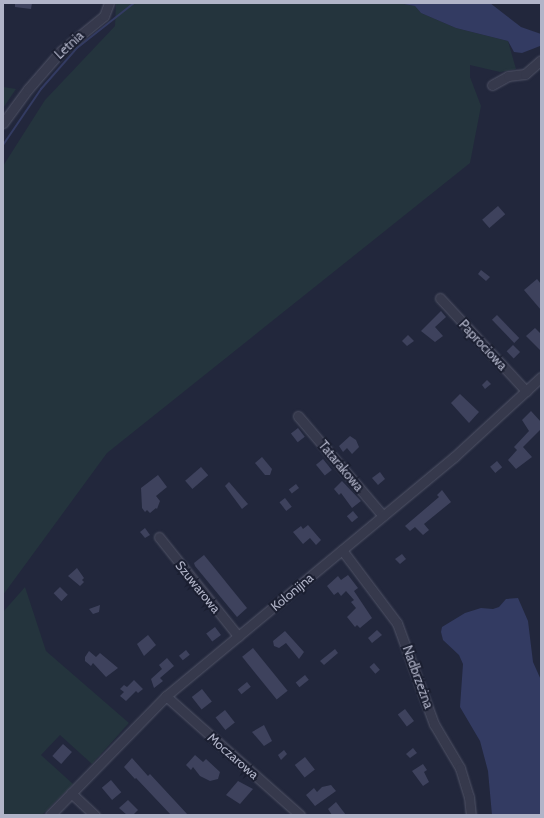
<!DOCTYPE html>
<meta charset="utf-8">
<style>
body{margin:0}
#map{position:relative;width:544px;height:818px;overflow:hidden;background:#22273c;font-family:Cabin,sans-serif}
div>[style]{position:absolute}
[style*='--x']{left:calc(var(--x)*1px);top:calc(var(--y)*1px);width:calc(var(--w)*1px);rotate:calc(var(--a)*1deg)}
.green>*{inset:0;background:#24343d}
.water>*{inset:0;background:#333b62}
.stream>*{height:2px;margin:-1px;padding:0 1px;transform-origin:1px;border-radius:1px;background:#333b62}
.building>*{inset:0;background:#3e425d;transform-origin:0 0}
.roads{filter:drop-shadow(0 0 1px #515467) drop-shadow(0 0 1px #515467)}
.minor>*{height:9px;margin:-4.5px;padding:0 4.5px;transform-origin:4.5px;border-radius:4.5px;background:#36394c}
span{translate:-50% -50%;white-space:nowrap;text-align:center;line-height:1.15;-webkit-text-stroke:4px #1b1f31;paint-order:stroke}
.street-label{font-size:13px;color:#b1b4c8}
.frame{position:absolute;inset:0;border:4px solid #b1b4c8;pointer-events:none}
</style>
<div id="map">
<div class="green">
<i style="clip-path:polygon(398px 3px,415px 6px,421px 13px,456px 28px,508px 41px,516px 69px,500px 72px,470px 65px,470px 77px,481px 106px,470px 163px,107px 453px,3px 595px,3px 166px,45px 100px,115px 26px,116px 3px)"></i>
<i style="clip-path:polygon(3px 87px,16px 89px,3px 108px)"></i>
<i style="clip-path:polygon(25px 587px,46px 651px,129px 723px,92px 764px,60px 735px,41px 755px,73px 784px,42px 815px,3px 815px,3px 612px)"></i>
</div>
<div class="water">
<i style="clip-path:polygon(398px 3px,490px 3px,521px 27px,541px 34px,540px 46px,522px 53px,514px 52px,508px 41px,456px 28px,421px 13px,415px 6px)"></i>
<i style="clip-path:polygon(518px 598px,528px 621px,533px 662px,541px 680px,541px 815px,492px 815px,488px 771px,480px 741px,460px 707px,463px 664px,459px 655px,443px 640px,441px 632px,442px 627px,465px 613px,481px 608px,493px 609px,499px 607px,506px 599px)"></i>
</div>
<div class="stream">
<i style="--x:3;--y:145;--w:68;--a:-55.8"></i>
<i style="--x:41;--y:89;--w:55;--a:-48.7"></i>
<i style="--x:77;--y:48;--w:73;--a:-38.3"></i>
</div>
<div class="building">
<i style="clip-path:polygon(15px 3px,32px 3px,31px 9px,15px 7px)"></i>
<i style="left:498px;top:206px;width:11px;height:21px;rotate:49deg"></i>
<i style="clip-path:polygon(481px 270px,490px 277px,486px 281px,478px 274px)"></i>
<i style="clip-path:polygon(537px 279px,541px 284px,541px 310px,524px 290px)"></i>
<i style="clip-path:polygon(441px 311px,446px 317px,435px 327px,443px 336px,435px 342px,421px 331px)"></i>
<i style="left:497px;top:315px;width:32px;height:7px;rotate:46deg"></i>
<i style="clip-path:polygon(535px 328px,541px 334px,541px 351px,526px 336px)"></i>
<i style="clip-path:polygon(408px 335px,414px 341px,407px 346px,402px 341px)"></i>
<i style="left:513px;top:345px;width:10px;height:9px;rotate:45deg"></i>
<i style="clip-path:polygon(487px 380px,491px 384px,485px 389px,482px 385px)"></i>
<i style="clip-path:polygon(460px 394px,479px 412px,469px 423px,451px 403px)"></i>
<i style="clip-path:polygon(531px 411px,541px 422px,541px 429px,523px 447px,532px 457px,516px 469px,508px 460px,517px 450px,514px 447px,529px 431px,522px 420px)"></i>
<i style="left:298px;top:428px;width:11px;height:9px;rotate:52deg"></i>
<i style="clip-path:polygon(350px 436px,356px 440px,359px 447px,352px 454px,347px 448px,343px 452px,339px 446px)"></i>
<i style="clip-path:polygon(262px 457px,272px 469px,270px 475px,265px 475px,255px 463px)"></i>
<i style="left:323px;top:459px;width:14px;height:9px;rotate:51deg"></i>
<i style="left:497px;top:461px;width:8px;height:9px;rotate:50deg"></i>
<i style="left:201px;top:467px;width:11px;height:21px;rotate:49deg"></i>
<i style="clip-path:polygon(380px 472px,385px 479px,378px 485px,372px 478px)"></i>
<i style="clip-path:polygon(158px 475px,167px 487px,156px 496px,160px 501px,157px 509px,156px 508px,150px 513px,147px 510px,145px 512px,142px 508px,141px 488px)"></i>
<i style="clip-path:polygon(342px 481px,361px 501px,352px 508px,341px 493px,339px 495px,334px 489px)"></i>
<i style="clip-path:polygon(229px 482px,248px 504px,242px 509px,225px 486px)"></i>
<i style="left:296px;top:484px;width:5px;height:9px;rotate:53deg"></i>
<i style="clip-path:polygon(442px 490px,451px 502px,424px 524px,429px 530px,423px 535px,415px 527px,410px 531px,405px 526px,439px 497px,437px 495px)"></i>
<i style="left:285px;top:498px;width:11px;height:7px;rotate:52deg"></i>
<i style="left:353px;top:511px;width:8px;height:8px;rotate:50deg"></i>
<i style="clip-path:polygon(308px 525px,321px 540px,316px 545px,310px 538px,303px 544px,293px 532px,301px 526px,303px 529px)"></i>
<i style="clip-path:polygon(145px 528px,150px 535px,145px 538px,140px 532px)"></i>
<i style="clip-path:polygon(402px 554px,406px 559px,400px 564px,395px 559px)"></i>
<i style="clip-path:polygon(204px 555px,247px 608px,237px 617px,195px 566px,194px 563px)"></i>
<i style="clip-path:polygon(77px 568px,84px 578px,82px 580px,84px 582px,80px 586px,68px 576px)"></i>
<i style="clip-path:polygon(348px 575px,358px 588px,354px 591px,372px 618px,360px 628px,357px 625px,355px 627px,347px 617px,356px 608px,351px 602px,354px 600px,346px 591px,341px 596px,338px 592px,334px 595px,327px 586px,338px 576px,341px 580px)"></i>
<i style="left:60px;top:587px;width:11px;height:9px;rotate:45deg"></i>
<i style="clip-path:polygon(100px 605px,99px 612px,93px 614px,89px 609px)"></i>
<i style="left:215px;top:627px;width:10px;height:11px;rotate:53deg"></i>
<i style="clip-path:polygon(377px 630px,382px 635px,372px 643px,368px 638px)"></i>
<i style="clip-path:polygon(285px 631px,304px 652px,299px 659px,286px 643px,279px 648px,274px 646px,273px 641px)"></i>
<i style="clip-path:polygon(148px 635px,156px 645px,144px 656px,137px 644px)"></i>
<i style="left:253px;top:648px;width:55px;height:14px;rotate:51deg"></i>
<i style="clip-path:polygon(335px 649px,338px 653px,324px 665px,320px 661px)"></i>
<i style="left:186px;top:650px;width:6px;height:9px;rotate:51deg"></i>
<i style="clip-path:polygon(89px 651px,96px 657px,100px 653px,118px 668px,106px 677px,93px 663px,91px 666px,85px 661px,85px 657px)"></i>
<i style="clip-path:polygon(167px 658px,174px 666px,160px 678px,163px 681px,154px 688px,151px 679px,162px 669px,159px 665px)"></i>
<i style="left:374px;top:663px;width:9px;height:6px;rotate:49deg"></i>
<i style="left:305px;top:675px;width:6px;height:12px;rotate:51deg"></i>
<i style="clip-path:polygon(134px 680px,143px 689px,138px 693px,136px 691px,126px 701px,120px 696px,124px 692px,120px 689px,124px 685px,127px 687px)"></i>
<i style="left:247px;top:682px;width:6px;height:12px;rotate:51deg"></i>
<i style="left:202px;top:689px;width:16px;height:13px;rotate:52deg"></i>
<i style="left:405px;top:709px;width:15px;height:9px;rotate:53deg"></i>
<i style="left:225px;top:710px;width:16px;height:12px;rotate:52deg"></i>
<i style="clip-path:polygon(264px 725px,272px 741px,264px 746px,252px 732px)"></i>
<i style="left:63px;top:744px;width:12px;height:16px;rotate:42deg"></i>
<i style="clip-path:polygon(413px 748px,417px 753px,410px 758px,406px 754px)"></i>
<i style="clip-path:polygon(284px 750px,287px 754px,281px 760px,278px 755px)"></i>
<i style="clip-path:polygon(195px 755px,203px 762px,206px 759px,220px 772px,218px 779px,210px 781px,200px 776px,193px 767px,191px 770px,186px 765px)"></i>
<i style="left:305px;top:757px;width:16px;height:13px;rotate:52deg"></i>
<i style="clip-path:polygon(132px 758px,148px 776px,150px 774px,188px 815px,171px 815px,136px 778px,135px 779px,124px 767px)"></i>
<i style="clip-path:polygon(423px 764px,427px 770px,424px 772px,429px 782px,423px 786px,412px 771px)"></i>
<i style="left:111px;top:780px;width:16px;height:12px;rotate:50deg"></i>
<i style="clip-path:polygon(238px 781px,253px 789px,240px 804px,226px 795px)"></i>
<i style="clip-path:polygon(331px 785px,336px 791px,315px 806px,306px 795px,314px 788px,317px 792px,322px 787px)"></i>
<i style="clip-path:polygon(128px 800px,138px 810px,133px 815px,127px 815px,119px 808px)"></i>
<i style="clip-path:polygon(336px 802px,346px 815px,332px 815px,328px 809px)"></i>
</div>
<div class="roads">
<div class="minor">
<i style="--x:492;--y:85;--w:18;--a:-29"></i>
<i style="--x:508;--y:76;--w:17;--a:-7"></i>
<i style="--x:525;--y:74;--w:21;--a:-41"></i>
<i style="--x:3;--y:123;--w:42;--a:-53.7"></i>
<i style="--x:28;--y:89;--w:50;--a:-49"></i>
<i style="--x:61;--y:51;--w:55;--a:-39.1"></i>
<i style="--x:104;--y:16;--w:14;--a:-69"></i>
<i style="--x:440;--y:298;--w:127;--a:47.2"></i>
<i style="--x:298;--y:416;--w:131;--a:49.6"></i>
<i style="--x:159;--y:537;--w:127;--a:51.4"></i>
<i style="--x:342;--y:550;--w:91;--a:53"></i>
<i style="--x:397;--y:623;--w:108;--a:69.9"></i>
<i style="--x:434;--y:724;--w:51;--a:59.4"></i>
<i style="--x:460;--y:768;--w:30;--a:73"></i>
<i style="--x:469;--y:797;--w:18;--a:84"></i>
<i style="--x:166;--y:696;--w:179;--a:41.6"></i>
<i style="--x:71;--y:793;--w:33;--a:43"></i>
<i style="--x:50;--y:815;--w:166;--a:-45.7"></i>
<i style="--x:166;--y:696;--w:374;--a:-39.7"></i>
<i style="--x:454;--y:457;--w:118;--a:-42.6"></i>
</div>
</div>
<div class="street-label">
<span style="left:69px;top:45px;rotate:-43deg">Letnia</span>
<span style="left:483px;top:345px;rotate:47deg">Paprociowa</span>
<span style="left:341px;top:466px;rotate:50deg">Tatarakowa</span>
<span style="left:198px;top:587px;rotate:51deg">Szuwarowa</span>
<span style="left:292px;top:592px;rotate:-40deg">Kolonijna</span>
<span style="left:418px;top:677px;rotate:70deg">Nadbrzeżna</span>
<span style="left:233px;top:756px;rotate:41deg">Moczarowa</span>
</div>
<div class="frame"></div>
</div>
